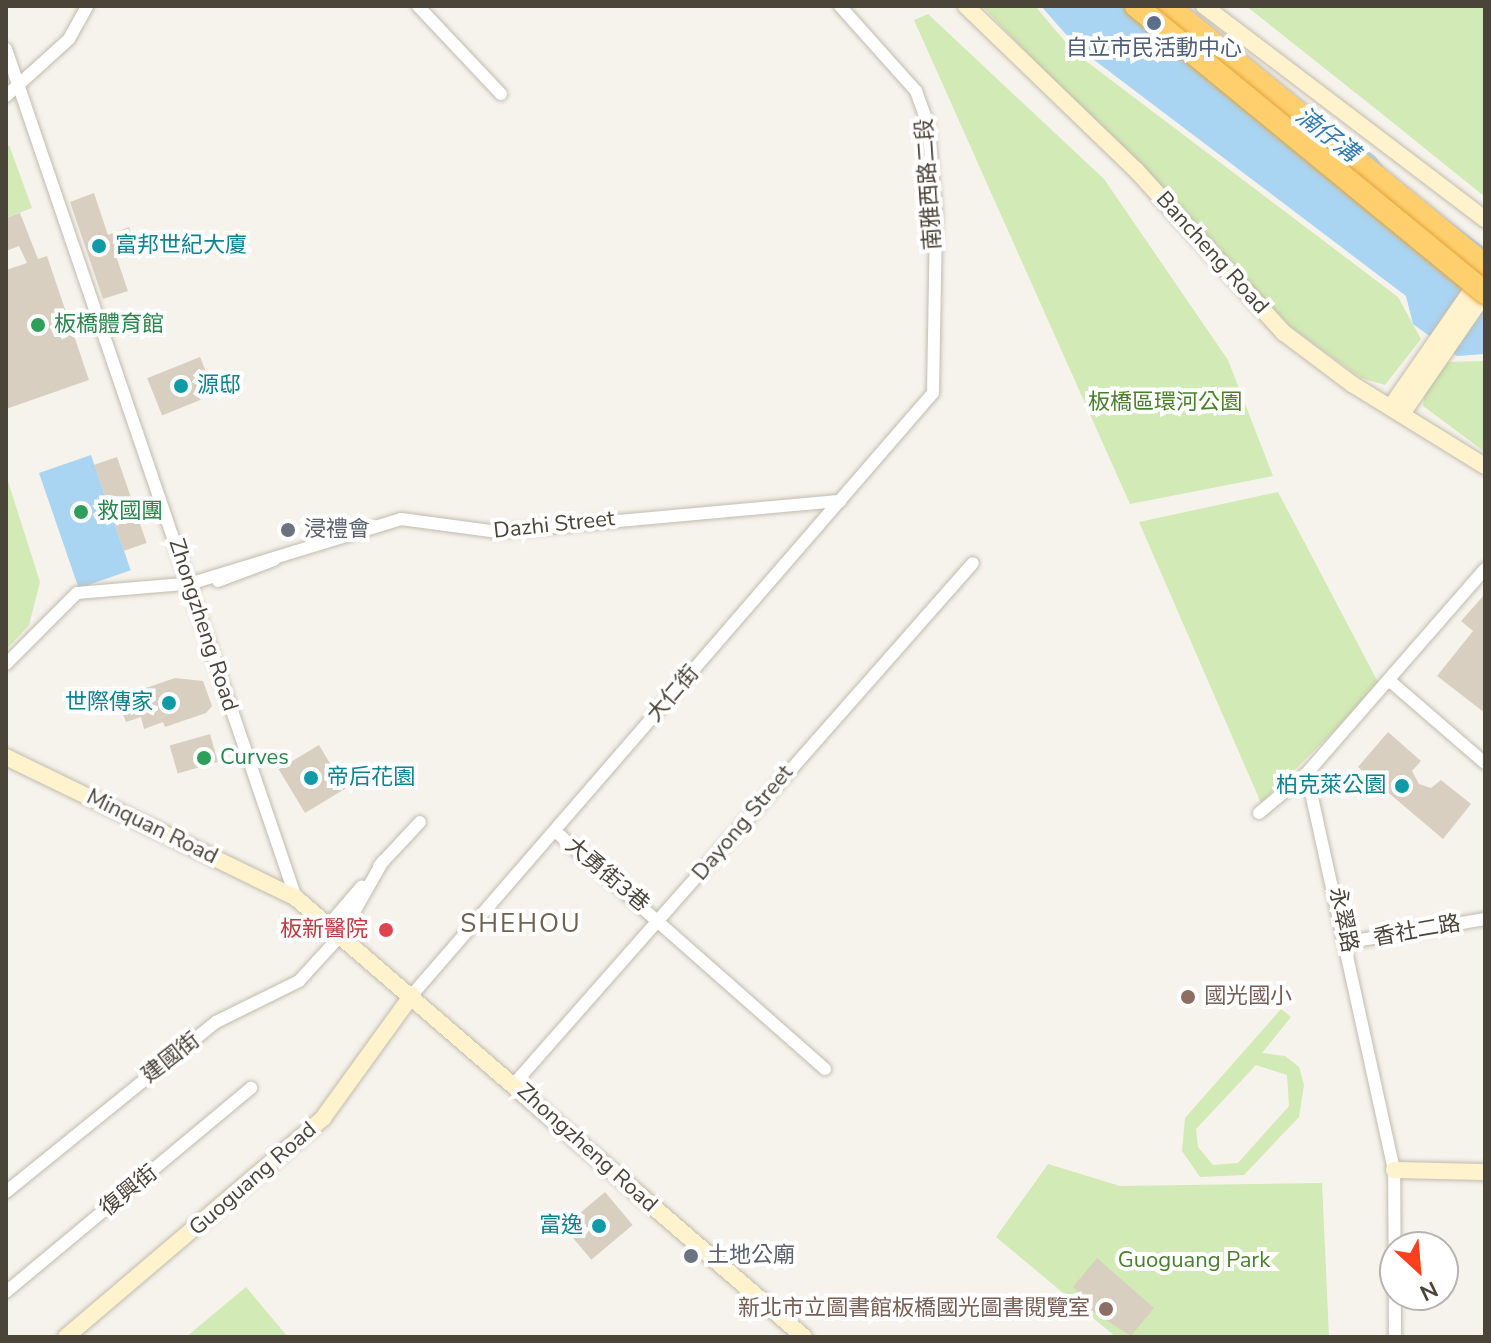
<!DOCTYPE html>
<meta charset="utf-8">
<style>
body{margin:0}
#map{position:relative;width:1491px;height:1343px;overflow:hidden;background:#f6f3ec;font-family:"Nunito Sans","Noto Sans TC",sans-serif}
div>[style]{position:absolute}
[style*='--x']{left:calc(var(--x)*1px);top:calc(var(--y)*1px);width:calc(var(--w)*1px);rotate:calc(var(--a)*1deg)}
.green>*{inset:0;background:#d2eab5}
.water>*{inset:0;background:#a9d4f2;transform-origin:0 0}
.building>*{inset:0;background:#d8cfc1;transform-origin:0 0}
.roads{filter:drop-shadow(0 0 2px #c2bbae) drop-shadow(0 0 2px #c2bbae)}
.street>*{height:12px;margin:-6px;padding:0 6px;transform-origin:6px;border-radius:6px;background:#fff}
.secondary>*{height:16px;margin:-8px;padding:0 8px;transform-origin:8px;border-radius:8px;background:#fff3cd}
.highway>*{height:22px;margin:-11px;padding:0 11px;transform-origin:11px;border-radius:11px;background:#ffcf6e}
.bridges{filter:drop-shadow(0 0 2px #e0a43c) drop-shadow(0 0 2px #e0a43c)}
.highway-bridge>*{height:22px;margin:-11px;padding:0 11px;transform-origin:11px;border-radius:11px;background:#ffcf6e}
.dots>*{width:22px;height:22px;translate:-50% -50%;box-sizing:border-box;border:4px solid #fff;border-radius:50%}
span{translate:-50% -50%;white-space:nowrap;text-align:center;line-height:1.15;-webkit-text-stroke:8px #fff;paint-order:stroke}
.service-label{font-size:22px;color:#4e5e75}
.street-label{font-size:22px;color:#4b4439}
.culture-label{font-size:22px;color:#0d838f}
.left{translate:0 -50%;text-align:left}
.right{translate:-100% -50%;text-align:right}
.leisure-label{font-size:22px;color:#27864d}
.park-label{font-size:22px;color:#4a7f2a}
.worship-label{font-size:22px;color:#5b616d}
.health-label{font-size:22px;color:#be3a42}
.education-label{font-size:22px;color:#785e54}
.water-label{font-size:24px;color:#2e7ab2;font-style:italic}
.quarter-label{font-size:26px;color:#6e6250;letter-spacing:2px}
.frame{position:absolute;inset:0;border:8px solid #4b4439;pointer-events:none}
.north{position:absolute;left:1379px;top:1231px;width:80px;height:80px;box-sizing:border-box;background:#fff;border:2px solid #b7b4b0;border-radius:50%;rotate:154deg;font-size:22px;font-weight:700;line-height:32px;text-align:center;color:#4b4439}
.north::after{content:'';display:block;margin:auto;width:28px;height:36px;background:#fc3f1d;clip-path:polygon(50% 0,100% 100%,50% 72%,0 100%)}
</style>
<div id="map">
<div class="green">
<i style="clip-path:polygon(982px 6px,1035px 6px,1074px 52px,1398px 297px,1421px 339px,1385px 385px,1361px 378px,1291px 327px)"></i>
<i style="clip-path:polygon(1246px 6px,1485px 6px,1485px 197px,1386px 117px)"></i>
<i style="clip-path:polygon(928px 14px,1104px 179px,1228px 360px,1273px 476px,1130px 504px,914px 20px)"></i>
<i style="clip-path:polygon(9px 145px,32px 208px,6px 218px,6px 148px)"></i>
<i style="clip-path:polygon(1485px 361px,1485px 452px,1423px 406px,1426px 385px,1445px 362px)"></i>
<i style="clip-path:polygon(6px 475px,40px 582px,29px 625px,6px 650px)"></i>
<i style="clip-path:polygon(1278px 492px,1380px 686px,1261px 803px,1139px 522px)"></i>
<i style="clip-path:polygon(evenodd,1281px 1009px,1291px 1017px,1262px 1053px,1285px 1056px,1299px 1067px,1304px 1085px,1299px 1117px,1244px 1175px,1200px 1177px,1182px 1151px,1185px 1118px,1281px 1009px,1256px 1065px,1287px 1075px,1289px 1106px,1238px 1163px,1213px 1165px,1198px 1147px,1196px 1129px,1256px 1065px)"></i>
<i style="clip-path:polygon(1048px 1164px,1120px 1186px,1322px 1183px,1329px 1337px,1116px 1337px,996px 1237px)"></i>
<i style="clip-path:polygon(246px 1287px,287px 1336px,186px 1337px)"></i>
</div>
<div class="water">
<i style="clip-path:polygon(1041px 6px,1159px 6px,1375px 156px,1392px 178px,1485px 248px,1485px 354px,1457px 356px,1413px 324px,1406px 296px,1077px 47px)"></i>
<i style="left:91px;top:455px;width:122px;height:55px;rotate:71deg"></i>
</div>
<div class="building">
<i style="clip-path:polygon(94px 193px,108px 235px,129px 227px,134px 242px,114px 250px,128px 291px,103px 299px,70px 202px)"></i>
<i style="clip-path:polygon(20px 213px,38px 259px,47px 256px,89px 380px,6px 409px,6px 270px,27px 263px,19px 246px,6px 251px,6px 218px)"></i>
<i style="left:200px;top:357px;width:40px;height:57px;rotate:68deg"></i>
<i style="left:117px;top:457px;width:91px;height:24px;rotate:71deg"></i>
<i style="clip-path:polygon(1485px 594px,1485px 713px,1437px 676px,1473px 631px,1461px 621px)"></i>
<i style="clip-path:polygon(175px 678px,203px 681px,212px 706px,206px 713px,165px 727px,163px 722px,144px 729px,141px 717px,126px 722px,120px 706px,141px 696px,140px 690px)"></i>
<i style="clip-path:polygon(1388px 732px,1421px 761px,1412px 771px,1419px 784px,1431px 788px,1441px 780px,1471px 804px,1443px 839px,1358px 767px)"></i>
<i style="left:210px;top:734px;width:29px;height:42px;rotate:74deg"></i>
<i style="left:319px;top:745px;width:51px;height:47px;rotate:59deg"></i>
<i style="left:605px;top:1192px;width:43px;height:54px;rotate:50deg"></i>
<i style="clip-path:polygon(1097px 1258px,1154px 1308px,1131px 1336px,1084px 1306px,1089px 1302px,1073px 1287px)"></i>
</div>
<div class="roads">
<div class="street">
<i style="--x:418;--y:6;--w:121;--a:46.7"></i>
<i style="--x:6;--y:49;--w:897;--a:71.14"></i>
<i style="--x:6;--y:96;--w:85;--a:-42.1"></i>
<i style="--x:69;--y:39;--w:38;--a:-61"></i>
<i style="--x:218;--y:581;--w:60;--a:-20.6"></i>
<i style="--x:189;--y:584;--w:222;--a:-17"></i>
<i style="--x:401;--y:519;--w:98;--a:7.6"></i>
<i style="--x:498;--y:532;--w:344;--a:-5.2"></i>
<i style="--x:6;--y:664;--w:100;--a:-45"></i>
<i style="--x:77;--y:593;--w:119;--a:-4.8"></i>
<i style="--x:1391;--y:682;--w:124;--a:40.8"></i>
<i style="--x:1259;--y:813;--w:62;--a:-39.8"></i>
<i style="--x:555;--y:831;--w:360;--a:41.4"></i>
<i style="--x:379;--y:866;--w:60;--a:-47"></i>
<i style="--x:328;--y:926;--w:52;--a:-49.6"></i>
<i style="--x:1349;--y:942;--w:138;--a:-9.6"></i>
<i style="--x:412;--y:995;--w:796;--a:-49.13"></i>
<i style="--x:933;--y:393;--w:179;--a:-89"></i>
<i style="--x:936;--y:214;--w:90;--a:-95.1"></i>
<i style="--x:928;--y:124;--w:35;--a:-110"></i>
<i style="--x:916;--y:91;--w:114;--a:-131.8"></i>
<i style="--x:514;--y:1084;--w:694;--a:-48.62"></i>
<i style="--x:6;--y:1192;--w:270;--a:-39"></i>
<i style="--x:216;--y:1022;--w:93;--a:-26.3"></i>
<i style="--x:299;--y:981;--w:62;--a:-47.6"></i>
<i style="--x:341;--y:935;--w:85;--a:-60.4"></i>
<i style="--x:6;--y:1292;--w:319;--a:-39.8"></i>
<i style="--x:1395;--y:1337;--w:167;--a:-90.3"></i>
<i style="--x:1394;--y:1170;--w:406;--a:-102.4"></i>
<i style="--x:1307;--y:773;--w:271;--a:-48.9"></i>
</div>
<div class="secondary">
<i style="--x:966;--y:6;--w:236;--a:44"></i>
<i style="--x:1136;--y:170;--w:220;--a:47.8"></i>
<i style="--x:1284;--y:333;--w:85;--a:36.9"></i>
<i style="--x:1352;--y:384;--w:156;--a:31.7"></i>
<i style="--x:1204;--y:6;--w:353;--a:37.2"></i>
<i style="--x:1392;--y:405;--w:155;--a:-55.3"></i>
<i style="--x:1404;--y:411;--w:143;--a:-55.5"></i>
<i style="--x:6;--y:757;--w:322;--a:25.9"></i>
<i style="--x:296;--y:898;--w:671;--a:40.83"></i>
<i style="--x:1394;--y:1170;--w:91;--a:1.3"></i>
<i style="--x:66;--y:1337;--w:338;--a:-40.4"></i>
<i style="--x:323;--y:1118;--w:152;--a:-54.1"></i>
</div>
<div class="highway">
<i style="--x:1168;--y:6;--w:409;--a:39.3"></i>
</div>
</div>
<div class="bridges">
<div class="highway-bridge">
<i style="--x:1136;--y:6;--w:452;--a:39.4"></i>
</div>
</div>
<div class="dots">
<i style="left:1154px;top:23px;background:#5c6f8a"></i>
<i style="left:99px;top:246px;background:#0f9aa8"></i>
<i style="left:38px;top:325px;background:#2e9e5b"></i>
<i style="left:181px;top:386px;background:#0f9aa8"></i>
<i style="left:81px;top:512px;background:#2e9e5b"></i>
<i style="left:288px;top:530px;background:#6b7280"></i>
<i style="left:169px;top:703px;background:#0f9aa8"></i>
<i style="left:204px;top:758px;background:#2e9e5b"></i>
<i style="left:311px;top:778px;background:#0f9aa8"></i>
<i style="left:1402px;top:786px;background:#0f9aa8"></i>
<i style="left:386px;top:930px;background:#e0444e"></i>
<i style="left:1188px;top:997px;background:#8d6e63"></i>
<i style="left:599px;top:1226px;background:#0f9aa8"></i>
<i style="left:691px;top:1256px;background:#6b7280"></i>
<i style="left:1106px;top:1309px;background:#8d6e63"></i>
</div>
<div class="service-label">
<span style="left:1154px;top:49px">自立市民活動中心</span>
</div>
<div class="street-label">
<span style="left:929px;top:184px;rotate:-94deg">南雅西路二段</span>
<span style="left:1212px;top:253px;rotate:48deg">Bancheng Road</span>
<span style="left:554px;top:525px;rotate:-6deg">Dazhi Street</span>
<span style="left:203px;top:625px;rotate:72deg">Zhongzheng Road</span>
<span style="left:673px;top:694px;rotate:-49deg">大仁街</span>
<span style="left:743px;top:823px;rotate:-50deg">Dayong Street</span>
<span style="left:152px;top:827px;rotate:26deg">Minquan Road</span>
<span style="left:607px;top:875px;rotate:40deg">大勇街3巷</span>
<span style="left:1343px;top:920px;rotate:78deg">永翠路</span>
<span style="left:1417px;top:931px;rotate:-10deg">香社二路</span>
<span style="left:171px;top:1058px;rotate:-38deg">建國街</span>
<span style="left:587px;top:1148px;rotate:42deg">Zhongzheng Road</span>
<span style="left:253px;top:1179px;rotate:-41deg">Guoguang Road</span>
<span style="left:129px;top:1191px;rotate:-39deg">復興街</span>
</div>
<div class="culture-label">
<span class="left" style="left:115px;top:246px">富邦世紀大廈</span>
<span class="left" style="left:197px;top:386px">源邸</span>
<span class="right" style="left:153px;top:703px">世際傳家</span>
<span class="left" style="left:327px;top:778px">帝后花園</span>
<span class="right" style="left:1386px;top:786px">柏克萊公園</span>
<span class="right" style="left:583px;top:1226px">富逸</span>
</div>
<div class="leisure-label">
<span class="left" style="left:54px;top:325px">板橋體育館</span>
<span class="left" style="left:97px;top:512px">救國團</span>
<span class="left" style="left:220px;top:758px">Curves</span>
</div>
<div class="park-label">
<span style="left:1165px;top:403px">板橋區環河公園</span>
<span style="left:1194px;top:1261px">Guoguang Park</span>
</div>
<div class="worship-label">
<span class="left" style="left:304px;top:530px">浸禮會</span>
<span class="left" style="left:707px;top:1256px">土地公廟</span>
</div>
<div class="health-label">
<span class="right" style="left:368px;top:930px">板新醫院</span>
</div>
<div class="education-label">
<span class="left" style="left:1204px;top:997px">國光國小</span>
<span class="right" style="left:1090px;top:1309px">新北市立圖書館板橋國光圖書閱覽室</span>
</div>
<div class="water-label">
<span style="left:1327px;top:135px;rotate:38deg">湳仔溝</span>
</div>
<div class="quarter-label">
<span style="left:521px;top:924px">SHEHOU</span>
</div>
<div class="frame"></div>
<div class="north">N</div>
</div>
